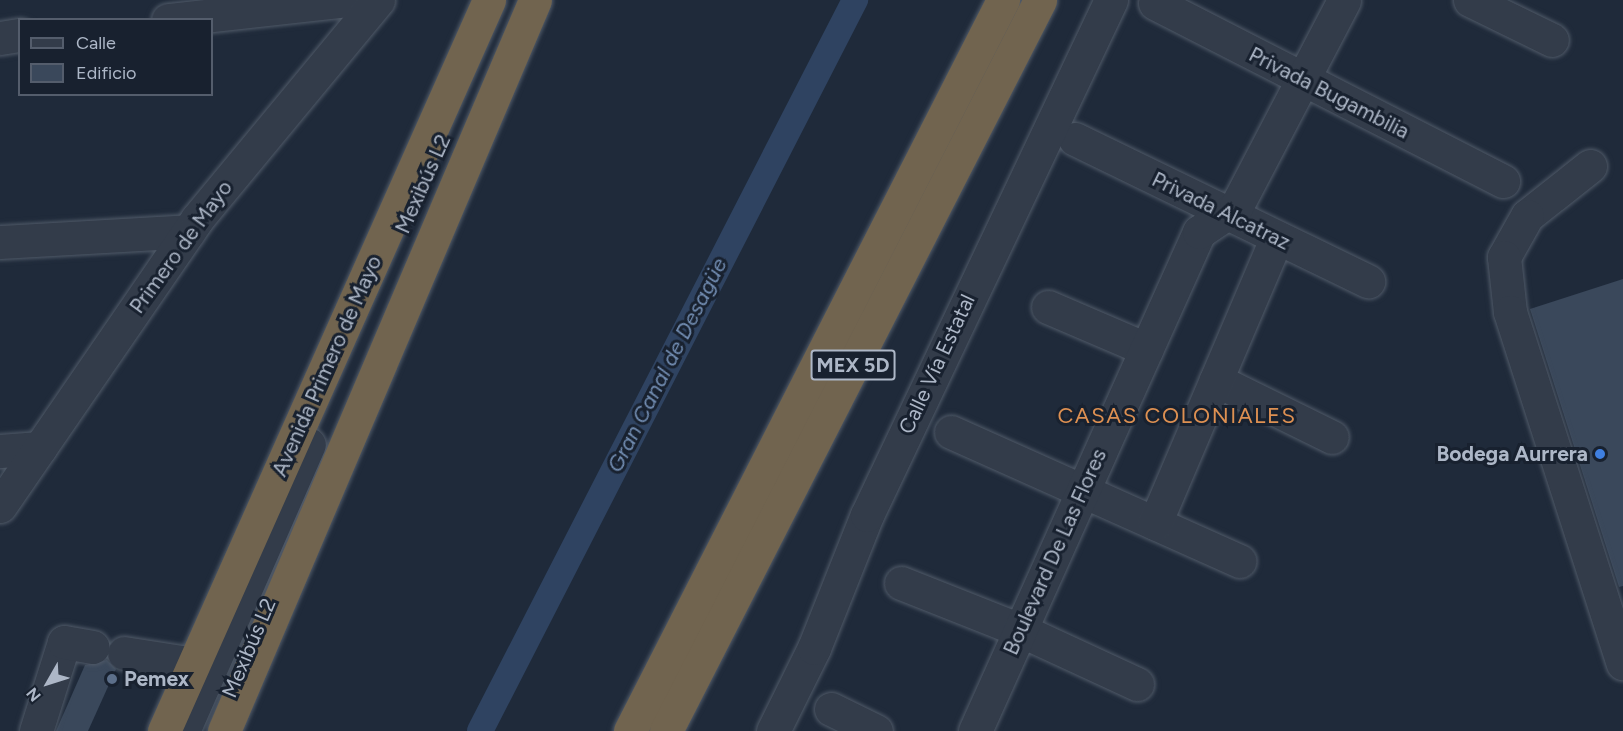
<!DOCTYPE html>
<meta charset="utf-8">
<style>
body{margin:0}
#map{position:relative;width:1623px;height:731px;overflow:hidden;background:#1f2a3a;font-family:Figtree,sans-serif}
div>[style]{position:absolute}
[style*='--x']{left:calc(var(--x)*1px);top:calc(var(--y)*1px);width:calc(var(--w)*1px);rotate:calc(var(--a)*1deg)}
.canal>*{height:26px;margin:-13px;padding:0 13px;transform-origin:13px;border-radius:13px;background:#2f4361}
.building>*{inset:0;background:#3a485b}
.roads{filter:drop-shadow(0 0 2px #505a68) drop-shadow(0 0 2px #505a68)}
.minor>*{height:33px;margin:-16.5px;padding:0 16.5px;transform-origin:16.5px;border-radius:16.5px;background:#333c4a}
.highway>*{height:33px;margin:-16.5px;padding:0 16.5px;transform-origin:16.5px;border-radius:16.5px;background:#71644f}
.dots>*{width:16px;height:16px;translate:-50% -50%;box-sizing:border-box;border:3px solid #18212f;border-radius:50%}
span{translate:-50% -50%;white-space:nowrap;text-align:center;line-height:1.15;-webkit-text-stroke:6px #18212f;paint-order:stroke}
.shield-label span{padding:2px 4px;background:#18212f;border:2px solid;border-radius:4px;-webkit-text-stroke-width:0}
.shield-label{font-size:20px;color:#adb7c7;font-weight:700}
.street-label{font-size:21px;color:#adb7c7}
.poi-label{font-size:21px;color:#adb7c7;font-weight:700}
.right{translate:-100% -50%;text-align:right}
.left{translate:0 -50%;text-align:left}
.water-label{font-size:22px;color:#728db2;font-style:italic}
.neighbourhood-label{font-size:22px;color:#dd9052;letter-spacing:1.5px}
.legend{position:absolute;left:18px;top:18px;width:195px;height:78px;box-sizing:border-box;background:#18212f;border:2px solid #545d6c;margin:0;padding:8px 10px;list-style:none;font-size:18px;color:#adb7c7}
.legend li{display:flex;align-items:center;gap:12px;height:30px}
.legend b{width:30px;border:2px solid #545d6c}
.north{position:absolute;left:18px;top:653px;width:60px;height:60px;-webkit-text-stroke:4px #18212f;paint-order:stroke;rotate:231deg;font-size:16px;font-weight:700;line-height:24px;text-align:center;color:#adb7c7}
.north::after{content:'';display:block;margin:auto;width:21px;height:27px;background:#adb7c7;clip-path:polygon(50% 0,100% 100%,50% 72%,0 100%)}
</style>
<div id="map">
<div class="canal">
<i style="--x:480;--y:731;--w:822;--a:-62.84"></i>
</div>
<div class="building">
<i style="clip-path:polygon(1623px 279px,1623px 586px,1619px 587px,1530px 309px)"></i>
<i style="clip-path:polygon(107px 660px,116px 669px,88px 731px,56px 731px,85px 665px)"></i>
</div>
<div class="roads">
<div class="minor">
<i style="--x:1470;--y:0;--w:91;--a:26"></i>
<i style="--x:1155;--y:3;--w:391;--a:27.1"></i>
<i style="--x:168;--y:20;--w:182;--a:-6.3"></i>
<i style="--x:0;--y:38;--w:20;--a:-9"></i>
<i style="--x:1075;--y:139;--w:326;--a:25.9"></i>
<i style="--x:1590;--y:166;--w:80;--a:141.6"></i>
<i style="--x:1527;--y:216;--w:47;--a:119.3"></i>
<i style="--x:1504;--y:257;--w:55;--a:83.8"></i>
<i style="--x:1510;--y:312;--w:369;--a:72.2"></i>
<i style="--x:0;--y:242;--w:189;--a:-3.3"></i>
<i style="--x:1048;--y:307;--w:107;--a:23.2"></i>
<i style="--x:1216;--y:380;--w:129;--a:26.2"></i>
<i style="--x:951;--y:432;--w:316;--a:24.1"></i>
<i style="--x:0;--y:451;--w:40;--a:-4.3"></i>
<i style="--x:0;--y:506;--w:348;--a:-55.5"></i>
<i style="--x:197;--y:219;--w:284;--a:-50.4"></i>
<i style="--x:1155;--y:523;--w:309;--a:-66.9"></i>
<i style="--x:901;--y:583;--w:128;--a:21.6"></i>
<i style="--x:1020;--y:630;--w:129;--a:24.8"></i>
<i style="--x:124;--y:653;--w:71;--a:8.9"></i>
<i style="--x:831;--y:709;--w:50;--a:26.1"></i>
<i style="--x:36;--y:731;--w:93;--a:-72.5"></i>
<i style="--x:64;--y:642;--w:29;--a:10"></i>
<i style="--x:183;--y:731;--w:313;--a:-66.3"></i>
<i style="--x:773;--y:731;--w:93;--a:-63.7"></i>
<i style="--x:814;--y:648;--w:143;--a:-68.3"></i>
<i style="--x:867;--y:515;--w:570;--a:-64.65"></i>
<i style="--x:975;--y:731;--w:547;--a:-65.82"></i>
<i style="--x:1199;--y:232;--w:45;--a:-34"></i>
<i style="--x:1236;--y:207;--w:233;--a:-62.4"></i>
</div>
<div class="highway">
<i style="--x:164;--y:731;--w:800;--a:-66.03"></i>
<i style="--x:224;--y:731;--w:794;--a:-66.95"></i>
<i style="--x:630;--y:731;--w:821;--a:-62.97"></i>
<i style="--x:666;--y:731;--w:821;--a:-62.9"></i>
</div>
</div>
<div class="dots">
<i style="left:1600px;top:454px;background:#3f7fe0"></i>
<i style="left:112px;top:679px;background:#5c6f8a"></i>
</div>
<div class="shield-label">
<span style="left:853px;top:365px">MEX 5D</span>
</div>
<div class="street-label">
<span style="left:1329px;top:93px;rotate:27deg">Privada Bugambilia</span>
<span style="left:423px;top:184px;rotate:-66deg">Mexibús L2</span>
<span style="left:1221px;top:211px;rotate:26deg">Privada Alcatraz</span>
<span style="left:181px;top:247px;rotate:-54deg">Primero de Mayo</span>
<span style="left:937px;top:364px;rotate:-65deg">Calle Vía Estatal</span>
<span style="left:327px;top:366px;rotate:-66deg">Avenida Primero de Mayo</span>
<span style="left:1055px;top:552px;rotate:-66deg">Boulevard De Las Flores</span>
<span style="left:249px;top:648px;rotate:-67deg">Mexibús L2</span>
</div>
<div class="poi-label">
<span class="right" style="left:1588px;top:454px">Bodega Aurrera</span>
<span class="left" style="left:124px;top:679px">Pemex</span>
</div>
<div class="water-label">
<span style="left:667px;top:365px;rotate:-63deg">Gran Canal de Desagüe</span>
</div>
<div class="neighbourhood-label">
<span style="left:1177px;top:416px">CASAS COLONIALES</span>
</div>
<ul class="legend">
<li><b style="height:8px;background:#333c4a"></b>Calle</li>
<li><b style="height:16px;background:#3a485b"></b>Edificio</li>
</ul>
<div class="north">N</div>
</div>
